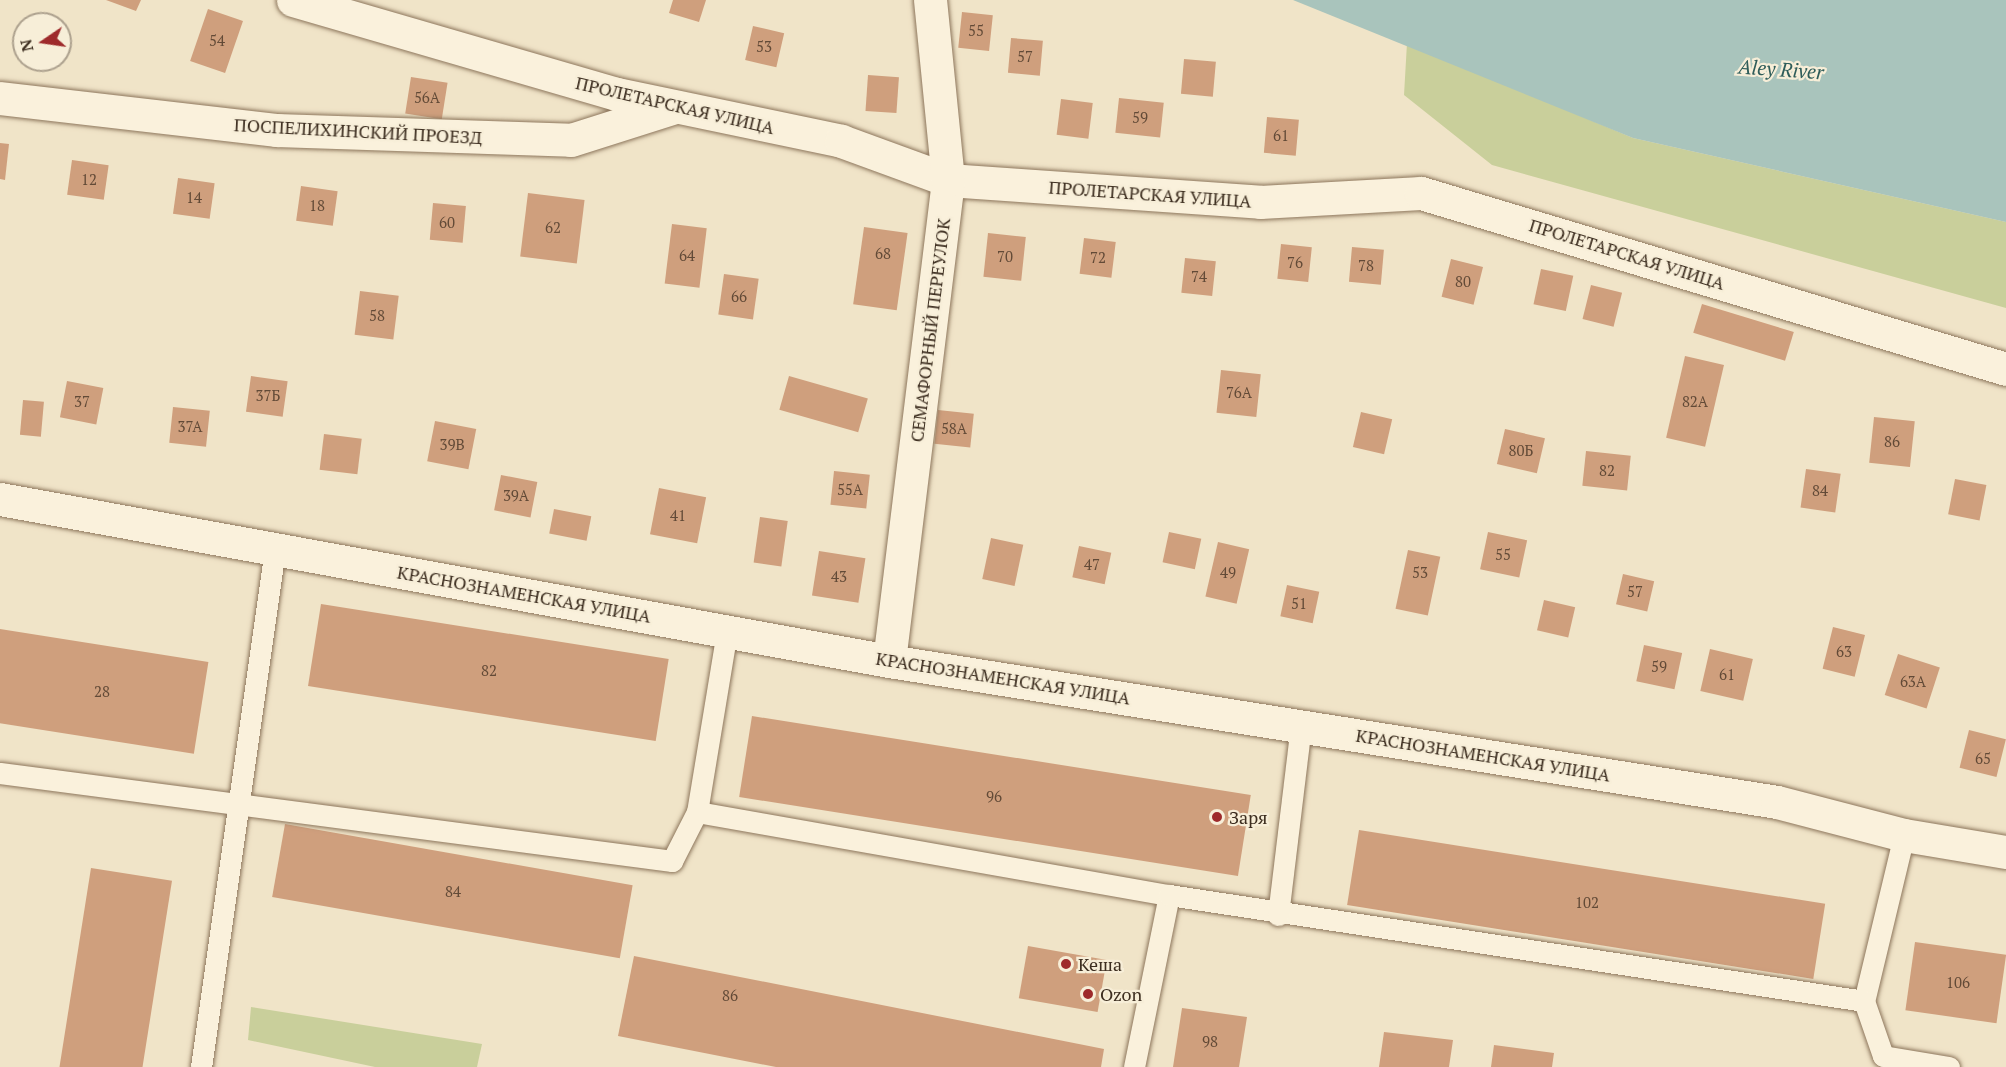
<!DOCTYPE html>
<meta charset="utf-8">
<style>
body{margin:0}
#map{position:relative;width:2006px;height:1067px;overflow:hidden;background:#f0e4c8;font-family:"PT Serif",serif}
div>[style]{position:absolute}
[style*='--x']{left:calc(var(--x)*1px);top:calc(var(--y)*1px);width:calc(var(--w)*1px);rotate:calc(var(--a)*1deg)}
.green>*{inset:0;background:#c9cf9b}
.water>*{inset:0;background:#a9c4bc}
.building>*{inset:0;background:#cf9f7d;transform-origin:0 0}
.roads{filter:drop-shadow(0 0 2px #8d765c) drop-shadow(0 0 2px #8d765c)}
.service>*{height:21px;margin:-10.5px;padding:0 10.5px;transform-origin:10.5px;border-radius:10.5px;background:#faf1dc}
.minor>*{height:33px;margin:-16.5px;padding:0 16.5px;transform-origin:16.5px;border-radius:16.5px;background:#faf1dc}
.tertiary>*{height:33px;margin:-16.5px;padding:0 16.5px;transform-origin:16.5px;border-radius:16.5px;background:#faf1dc}
.dots>*{width:16px;height:16px;translate:-50% -50%;box-sizing:border-box;border:3px solid #f7eed8;border-radius:50%}
span{translate:-50% -50%;white-space:nowrap;text-align:center;line-height:1.15;-webkit-text-stroke:4.5px #f7eed8;paint-order:stroke}
.number-label{font-size:15px;color:#624a37}
.number-label span{-webkit-text-stroke-width:0}
.street-label{font-size:18px;color:#3d2e20}
.poi-label{font-size:18px;color:#3d2e20}
.left{translate:0 -50%;text-align:left}
.water-label{font-size:20px;color:#2f5d5a;font-style:italic}
.north{position:absolute;left:12px;top:12px;width:60px;height:60px;box-sizing:border-box;background:#f7eed8;border:2px solid #ada18e;border-radius:50%;rotate:257deg;font-size:16px;font-weight:700;line-height:24px;text-align:center;color:#3d2e20}
.north::after{content:'';display:block;margin:auto;width:21px;height:27px;background:#9e2a2b;clip-path:polygon(50% 0,100% 100%,50% 72%,0 100%)}
</style>
<div id="map">
<div class="green">
<i style="clip-path:polygon(1407px 43px,1633px 138px,2006px 222px,2006px 308px,1492px 165px,1404px 95px)"></i>
<i style="clip-path:polygon(251px 1007px,482px 1044px,477px 1067px,375px 1067px,248px 1040px)"></i>
</div>
<div class="water">
<i style="clip-path:polygon(1293px 0,2006px 0,2006px 222px,1633px 138px)"></i>
</div>
<div class="building">
<i style="clip-path:polygon(106px 0,141px 0,136px 11px)"></i>
<i style="clip-path:polygon(673px 0,706px 0,699px 22px,669px 13px)"></i>
<i style="left:208px;top:9px;width:37px;height:55px;rotate:19deg"></i>
<i style="left:962px;top:12px;width:31px;height:36px;rotate:6deg"></i>
<i style="left:753px;top:26px;width:32px;height:35px;rotate:13deg"></i>
<i style="left:1011px;top:38px;width:32px;height:35px;rotate:5deg"></i>
<i style="left:1184px;top:59px;width:32px;height:35px;rotate:5deg"></i>
<i style="left:868px;top:75px;width:31px;height:36px;rotate:4deg"></i>
<i style="left:411px;top:77px;width:37px;height:37px;rotate:9deg"></i>
<i style="left:1119px;top:98px;width:45px;height:35px;rotate:6deg"></i>
<i style="left:1061px;top:99px;width:32px;height:36px;rotate:7deg"></i>
<i style="left:1267px;top:117px;width:32px;height:36px;rotate:5deg"></i>
<i style="clip-path:polygon(0 143px,9px 144px,5px 180px,0 179px)"></i>
<i style="left:72px;top:160px;width:37px;height:35px;rotate:8deg"></i>
<i style="left:178px;top:178px;width:37px;height:36px;rotate:8deg"></i>
<i style="left:301px;top:186px;width:37px;height:35px;rotate:8deg"></i>
<i style="left:528px;top:193px;width:57px;height:64px;rotate:7deg"></i>
<i style="left:433px;top:203px;width:33px;height:37px;rotate:5deg"></i>
<i style="left:672px;top:224px;width:35px;height:60px;rotate:7deg"></i>
<i style="left:864px;top:227px;width:44px;height:78px;rotate:8deg"></i>
<i style="left:988px;top:233px;width:38px;height:44px;rotate:6deg"></i>
<i style="left:1084px;top:238px;width:32px;height:36px;rotate:7deg"></i>
<i style="left:1281px;top:244px;width:31px;height:35px;rotate:6deg"></i>
<i style="left:1352px;top:247px;width:32px;height:35px;rotate:5deg"></i>
<i style="left:1185px;top:258px;width:31px;height:35px;rotate:6deg"></i>
<i style="left:1451px;top:259px;width:33px;height:39px;rotate:14deg"></i>
<i style="left:1541px;top:269px;width:33px;height:36px;rotate:12deg"></i>
<i style="left:724px;top:274px;width:35px;height:41px;rotate:8deg"></i>
<i style="left:1591px;top:285px;width:32px;height:35px;rotate:14deg"></i>
<i style="left:360px;top:291px;width:39px;height:44px;rotate:7deg"></i>
<i style="left:1702px;top:304px;width:96px;height:30px;rotate:17deg"></i>
<i style="left:1685px;top:356px;width:40px;height:84px;rotate:13deg"></i>
<i style="left:1221px;top:370px;width:40px;height:43px;rotate:6deg"></i>
<i style="left:251px;top:376px;width:37px;height:36px;rotate:8deg"></i>
<i style="left:789px;top:376px;width:82px;height:35px;rotate:16deg"></i>
<i style="left:67px;top:381px;width:37px;height:37px;rotate:11deg"></i>
<i style="left:23px;top:400px;width:21px;height:35px;rotate:5deg"></i>
<i style="left:173px;top:407px;width:37px;height:36px;rotate:6deg"></i>
<i style="left:938px;top:410px;width:36px;height:34px;rotate:6deg"></i>
<i style="left:1361px;top:412px;width:32px;height:36px;rotate:13deg"></i>
<i style="left:1874px;top:417px;width:41px;height:46px;rotate:6deg"></i>
<i style="left:435px;top:421px;width:42px;height:41px;rotate:11deg"></i>
<i style="left:1505px;top:429px;width:41px;height:36px;rotate:13deg"></i>
<i style="left:324px;top:434px;width:38px;height:36px;rotate:7deg"></i>
<i style="left:1586px;top:451px;width:45px;height:35px;rotate:6deg"></i>
<i style="left:1806px;top:469px;width:35px;height:39px;rotate:8deg"></i>
<i style="left:834px;top:471px;width:36px;height:34px;rotate:6deg"></i>
<i style="left:501px;top:475px;width:37px;height:36px;rotate:11deg"></i>
<i style="left:1955px;top:479px;width:32px;height:36px;rotate:11deg"></i>
<i style="left:659px;top:488px;width:48px;height:47px;rotate:11deg"></i>
<i style="left:554px;top:509px;width:38px;height:25px;rotate:11deg"></i>
<i style="left:760px;top:517px;width:28px;height:46px;rotate:8deg"></i>
<i style="left:1169px;top:532px;width:33px;height:31px;rotate:12deg"></i>
<i style="left:1488px;top:532px;width:40px;height:38px;rotate:12deg"></i>
<i style="left:991px;top:538px;width:33px;height:42px;rotate:12deg"></i>
<i style="left:1218px;top:542px;width:32px;height:56px;rotate:13deg"></i>
<i style="left:1079px;top:546px;width:33px;height:32px;rotate:12deg"></i>
<i style="left:1408px;top:550px;width:33px;height:60px;rotate:12deg"></i>
<i style="left:819px;top:551px;width:47px;height:45px;rotate:9deg"></i>
<i style="left:1623px;top:574px;width:32px;height:31px;rotate:13deg"></i>
<i style="left:1287px;top:585px;width:33px;height:32px;rotate:12deg"></i>
<i style="left:1544px;top:600px;width:32px;height:31px;rotate:13deg"></i>
<i style="left:321px;top:604px;width:352px;height:83px;rotate:9deg"></i>
<i style="left:1833px;top:627px;width:33px;height:43px;rotate:14deg"></i>
<i style="left:0;top:629px;width:211px;height:93px;rotate:9deg"></i>
<i style="left:1644px;top:645px;width:39px;height:37px;rotate:12deg"></i>
<i style="left:1710px;top:649px;width:44px;height:43px;rotate:13deg"></i>
<i style="left:1898px;top:654px;width:44px;height:43px;rotate:18deg"></i>
<i style="left:752px;top:716px;width:505px;height:82px;rotate:9deg"></i>
<i style="left:1969px;top:730px;width:38px;height:39px;rotate:14deg"></i>
<i style="left:285px;top:824px;width:353px;height:74px;rotate:10deg"></i>
<i style="left:1359px;top:830px;width:472px;height:76px;rotate:9deg"></i>
<i style="left:91px;top:868px;width:82px;height:202px;rotate:9deg"></i>
<i style="left:1915px;top:942px;width:92px;height:69px;rotate:8deg"></i>
<i style="left:1028px;top:946px;width:80px;height:53px;rotate:10deg"></i>
<i style="clip-path:polygon(634px 956px,1104px 1049px,1101px 1067px,776px 1067px,618px 1036px)"></i>
<i style="clip-path:polygon(1182px 1008px,1247px 1017px,1239px 1067px,1173px 1067px)"></i>
<i style="clip-path:polygon(1384px 1032px,1453px 1040px,1449px 1067px,1379px 1067px)"></i>
<i style="clip-path:polygon(1494px 1045px,1554px 1053px,1552px 1067px,1491px 1067px)"></i>
</div>
<div class="roads">
<div class="service">
<i style="--x:727;--y:631;--w:183;--a:99.4"></i>
<i style="--x:697;--y:812;--w:479;--a:10"></i>
<i style="--x:1169;--y:895;--w:176;--a:101.5"></i>
<i style="--x:0;--y:773;--w:678;--a:7.46"></i>
<i style="--x:672;--y:861;--w:55;--a:-63"></i>
<i style="--x:1904;--y:835;--w:171;--a:103.5"></i>
<i style="--x:1864;--y:1001;--w:58;--a:70.9"></i>
<i style="--x:1883;--y:1056;--w:67;--a:9.5"></i>
<i style="--x:1169;--y:895;--w:703;--a:8.67"></i>
<i style="--x:1278;--y:915;--w:190;--a:-83.1"></i>
<i style="--x:201;--y:1067;--w:523;--a:-81.87"></i>
</div>
<div class="minor">
<i style="--x:293;--y:0;--w:337;--a:16.2"></i>
<i style="--x:617;--y:94;--w:229;--a:11.8"></i>
<i style="--x:841;--y:141;--w:114;--a:20"></i>
<i style="--x:948;--y:180;--w:313;--a:4"></i>
<i style="--x:1260;--y:202;--w:161;--a:-3.2"></i>
<i style="--x:1421;--y:193;--w:611;--a:16.74"></i>
<i style="--x:0;--y:98;--w:278;--a:6.6"></i>
<i style="--x:276;--y:130;--w:295;--a:1.9"></i>
<i style="--x:571;--y:140;--w:109;--a:-17.6"></i>
<i style="--x:889;--y:661;--w:485;--a:-83"></i>
<i style="--x:948;--y:180;--w:181;--a:-95.7"></i>
</div>
<div class="tertiary">
<i style="--x:0;--y:499;--w:904;--a:10.33"></i>
<i style="--x:889;--y:661;--w:899;--a:9.02"></i>
<i style="--x:1777;--y:802;--w:131;--a:14.6"></i>
<i style="--x:1904;--y:835;--w:103;--a:9.5"></i>
</div>
</div>
<div class="dots">
<i style="left:1217px;top:817px;background:#9e2a2b"></i>
<i style="left:1066px;top:964px;background:#9e2a2b"></i>
<i style="left:1088px;top:994px;background:#9e2a2b"></i>
</div>
<div class="number-label">
<span style="left:976px;top:31px">55</span>
<span style="left:217px;top:41px">54</span>
<span style="left:764px;top:47px">53</span>
<span style="left:1025px;top:57px">57</span>
<span style="left:427px;top:98px">56А</span>
<span style="left:1140px;top:118px">59</span>
<span style="left:1281px;top:136px">61</span>
<span style="left:89px;top:180px">12</span>
<span style="left:194px;top:198px">14</span>
<span style="left:317px;top:206px">18</span>
<span style="left:447px;top:223px">60</span>
<span style="left:553px;top:228px">62</span>
<span style="left:883px;top:254px">68</span>
<span style="left:687px;top:256px">64</span>
<span style="left:1005px;top:257px">70</span>
<span style="left:1098px;top:258px">72</span>
<span style="left:1295px;top:263px">76</span>
<span style="left:1366px;top:266px">78</span>
<span style="left:1199px;top:277px">74</span>
<span style="left:1463px;top:282px">80</span>
<span style="left:739px;top:297px">66</span>
<span style="left:377px;top:316px">58</span>
<span style="left:1239px;top:393px">76А</span>
<span style="left:268px;top:396px">37Б</span>
<span style="left:82px;top:402px">37</span>
<span style="left:1695px;top:402px">82А</span>
<span style="left:190px;top:427px">37А</span>
<span style="left:954px;top:429px">58А</span>
<span style="left:1892px;top:442px">86</span>
<span style="left:452px;top:445px">39В</span>
<span style="left:1521px;top:451px">80Б</span>
<span style="left:1607px;top:471px">82</span>
<span style="left:850px;top:490px">55А</span>
<span style="left:1820px;top:491px">84</span>
<span style="left:516px;top:496px">39А</span>
<span style="left:678px;top:516px">41</span>
<span style="left:1503px;top:555px">55</span>
<span style="left:1092px;top:565px">47</span>
<span style="left:1228px;top:573px">49</span>
<span style="left:1420px;top:573px">53</span>
<span style="left:839px;top:577px">43</span>
<span style="left:1635px;top:592px">57</span>
<span style="left:1299px;top:604px">51</span>
<span style="left:1844px;top:652px">63</span>
<span style="left:1659px;top:667px">59</span>
<span style="left:489px;top:671px">82</span>
<span style="left:1727px;top:675px">61</span>
<span style="left:1913px;top:682px">63А</span>
<span style="left:102px;top:692px">28</span>
<span style="left:1983px;top:759px">65</span>
<span style="left:994px;top:797px">96</span>
<span style="left:453px;top:892px">84</span>
<span style="left:1587px;top:903px">102</span>
<span style="left:1958px;top:983px">106</span>
<span style="left:730px;top:996px">86</span>
<span style="left:1210px;top:1042px">98</span>
</div>
<div class="street-label">
<span style="left:675px;top:105px;rotate:13deg">ПРОЛЕТАРСКАЯ УЛИЦА</span>
<span style="left:358px;top:131px;rotate:3deg">ПОСПЕЛИХИНСКИЙ ПРОЕЗД</span>
<span style="left:1150px;top:194px;rotate:4deg">ПРОЛЕТАРСКАЯ УЛИЦА</span>
<span style="left:1627px;top:254px;rotate:17deg">ПРОЛЕТАРСКАЯ УЛИЦА</span>
<span style="left:930px;top:330px;rotate:-83deg">СЕМАФОРНЫЙ ПЕРЕУЛОК</span>
<span style="left:524px;top:594px;rotate:10deg">КРАСНОЗНАМЕНСКАЯ УЛИЦА</span>
<span style="left:1003px;top:678px;rotate:9deg">КРАСНОЗНАМЕНСКАЯ УЛИЦА</span>
<span style="left:1483px;top:755px;rotate:9deg">КРАСНОЗНАМЕНСКАЯ УЛИЦА</span>
</div>
<div class="poi-label">
<span class="left" style="left:1229px;top:817px">Заря</span>
<span class="left" style="left:1078px;top:964px">Кеша</span>
<span class="left" style="left:1100px;top:994px">Ozon</span>
</div>
<div class="water-label">
<span style="left:1781px;top:69px;rotate:4deg">Aley River</span>
</div>
<div class="north">N</div>
</div>
